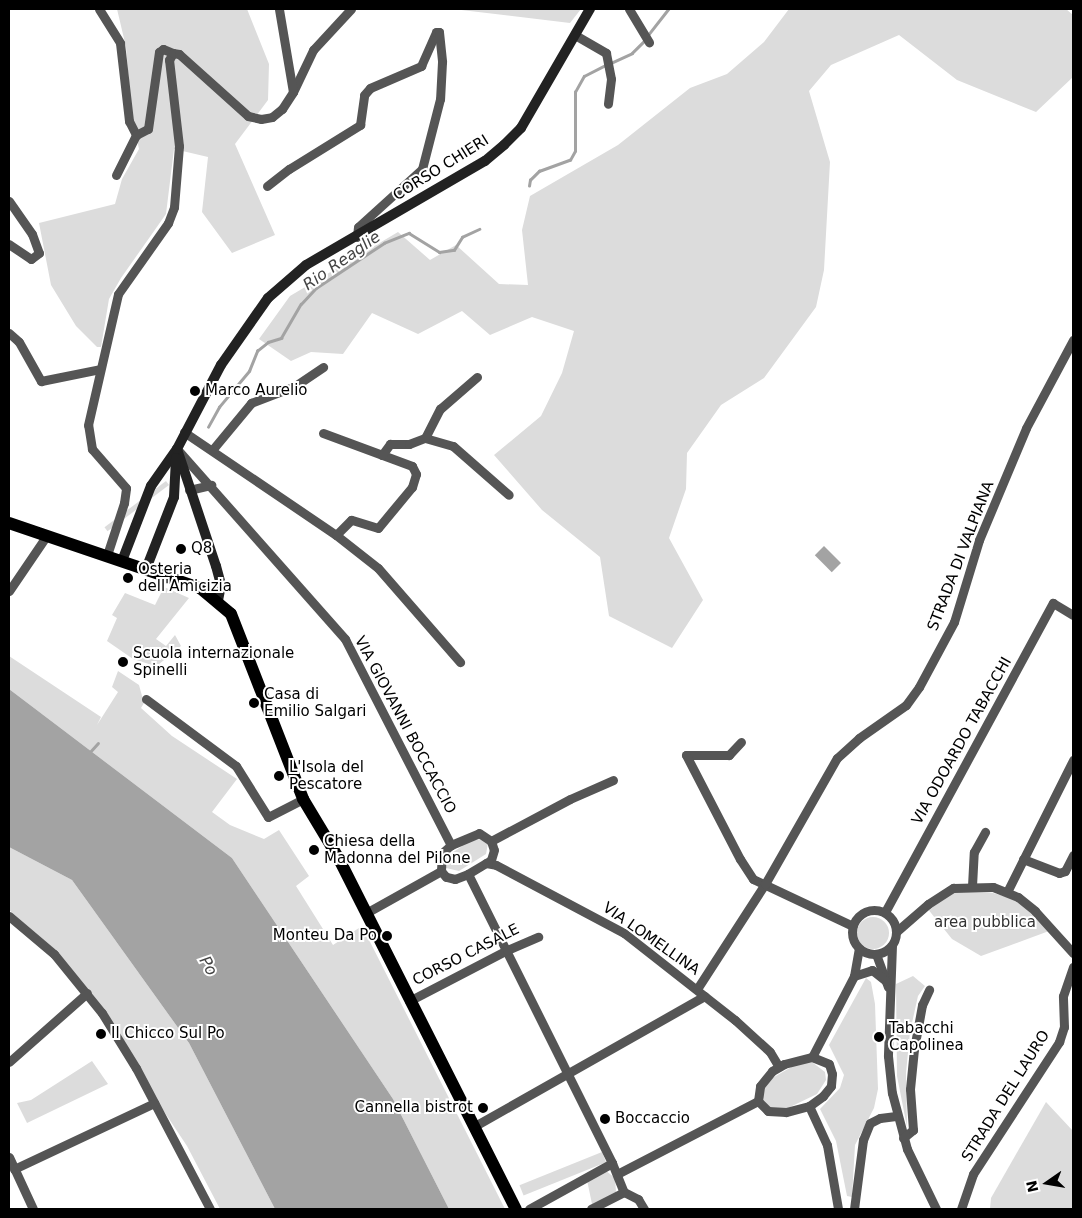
<!DOCTYPE html>
<style>
body{margin:0}
#map{position:relative;width:1082px;height:1218px;overflow:hidden;background:#fff;font-family:"DejaVu Sans",sans-serif}
div>[style]{position:absolute}
[style*='--x']{left:calc(var(--x)*1px);top:calc(var(--y)*1px);width:calc(var(--w)*1px);rotate:calc(var(--a)*1deg)}
.green>*{inset:0;background:#dcdcdc;transform-origin:0 0}
.round{border-radius:50%}
.water>*{inset:0;background:#a3a3a3;transform-origin:0 0}
.stream>*{height:2.5px;margin:-1.25px;padding:0 1.25px;transform-origin:1.25px;border-radius:1.25px;background:#a3a3a3}
.minor>*{height:9px;margin:-4.5px;padding:0 4.5px;transform-origin:4.5px;border-radius:4.5px;background:#555}
.minor>.ring{margin:-4.5px;padding:0;box-sizing:content-box;background:none;border:9px solid #555;border-radius:50%}
.secondary>*{height:10px;margin:-5px;padding:0 5px;transform-origin:5px;border-radius:5px;background:#222}
.primary>*{height:12px;margin:-6px;padding:0 6px;transform-origin:6px;border-radius:6px;background:#000}
.dots>*{width:14px;height:14px;translate:-50% -50%;box-sizing:border-box;border:2px solid #fff;border-radius:50%}
span{translate:-50% -50%;white-space:nowrap;text-align:center;line-height:1.15;-webkit-text-stroke:4px #fff;paint-order:stroke}
.street-label{font-size:15px;color:#000}
.poi-label{font-size:15px;color:#000}
.left{translate:0 -50%;text-align:left}
.right{translate:-100% -50%;text-align:right}
.park-label{font-size:15px;color:#333}
.water-label{font-size:16px;color:#444;font-style:italic}
.frame{position:absolute;inset:0;border:10px solid #000;pointer-events:none}
.north{position:absolute;left:1022px;top:1158px;width:50px;height:50px;-webkit-text-stroke:4px #fff;paint-order:stroke;rotate:257deg;font-size:14px;font-weight:700;line-height:20px;text-align:center;color:#000}
.north::after{content:'';display:block;margin:auto;width:18px;height:22px;background:#000;clip-path:polygon(50% 0,100% 100%,50% 72%,0 100%)}
</style>
<div id="map">
<div class="green">
<i style="clip-path:polygon(117px 9px,247px 9px,269px 64px,268px 100px,235px 144px,275px 235px,232px 253px,202px 212px,208px 157px,174px 149px,166px 214px,121px 278px,109px 299px,101px 347px,97px 347px,76px 326px,51px 285px,39px 223px,115px 204px,122px 179px,139px 149px,132px 117px,126px 47px)"></i>
<i style="clip-path:polygon(453px 9px,581px 9px,570px 23px)"></i>
<i style="clip-path:polygon(789px 9px,1066px 9px,1073px 15px,1073px 77px,1036px 112px,957px 80px,899px 35px,831px 65px,809px 91px,830px 162px,824px 270px,816px 307px,764px 378px,721px 405px,687px 453px,686px 489px,669px 538px,703px 600px,672px 648px,609px 616px,600px 557px,542px 510px,494px 455px,541px 416px,562px 373px,574px 331px,532px 317px,490px 335px,462px 311px,418px 334px,372px 313px,343px 354px,311px 352px,291px 361px,259px 339px,290px 296px,398px 232px,430px 260px,456px 245px,499px 284px,528px 285px,522px 230px,530px 196px,618px 145px,690px 88px,727px 74px,764px 42px)"></i>
<i style="left:166px;top:481px;width:5px;height:77px;rotate:53deg"></i>
<i style="clip-path:polygon(164px 587px,189px 598px,156px 639px,166px 646px,175px 635px,181px 646px,158px 665px,152px 665px,133px 659px,107px 641px,117px 618px,112px 615px,125px 593px,155px 605px)"></i>
<i style="clip-path:polygon(9px 656px,101px 717px,97px 725px,118px 692px,112px 687px,118px 671px,139px 685px,144px 703px,141px 708px,172px 736px,237px 779px,212px 812px,230px 825px,264px 839px,279px 830px,309px 876px,296px 886px,333px 945px,362px 926px,505px 1209px,449px 1209px,393px 1099px,232px 858px,9px 689px)"></i>
<i style="clip-path:polygon(482px 839px,488px 843px,486px 854px,459px 871px,446px 868px,449px 855px,471px 840px)"></i>
<i style="clip-path:polygon(9px 847px,72px 880px,189px 1043px,275px 1209px,220px 1209px,187px 1146px,58px 952px,9px 910px)"></i>
<i style="clip-path:polygon(954px 892px,993px 893px,1018px 900px,1049px 931px,981px 956px,952px 939px,927px 908px)"></i>
<i class="round" style="left:857px;top:917px;width:32px;height:32px"></i>
<i style="clip-path:polygon(913px 976px,925px 986px,918px 996px,910px 1032px,906px 1073px,907px 1127px,897px 1076px,896px 984px)"></i>
<i style="clip-path:polygon(866px 978px,871px 982px,875px 1004px,878px 1089px,874px 1108px,855px 1145px,852px 1197px,847px 1196px,836px 1141px,820px 1109px,840px 1088px,844px 1075px,829px 1045px)"></i>
<i style="clip-path:polygon(92px 1061px,108px 1084px,27px 1123px,17px 1103px,31px 1100px)"></i>
<i style="clip-path:polygon(800px 1062px,812px 1062px,825px 1072px,826px 1080px,817px 1094px,788px 1108px,773px 1109px,765px 1104px,761px 1090px,769px 1080px)"></i>
<i style="clip-path:polygon(1046px 1102px,1073px 1131px,1073px 1209px,990px 1209px,991px 1198px)"></i>
<i style="left:602px;top:1152px;width:11px;height:89px;rotate:68deg"></i>
<i style="clip-path:polygon(605px 1170px,615px 1178px,616px 1192px,592px 1204px,587px 1180px)"></i>
</div>
<div class="water">
<i style="left:824px;top:546px;width:24px;height:13px;rotate:45deg"></i>
<i style="clip-path:polygon(9px 689px,232px 858px,393px 1099px,449px 1209px,275px 1209px,189px 1043px,72px 880px,9px 847px)"></i>
</div>
<div class="stream">
<i style="--x:648;--y:35;--w:33;--a:-52"></i>
<i style="--x:611;--y:63;--w:23;--a:-25"></i>
<i style="--x:632;--y:53;--w:18;--a:-45"></i>
<i style="--x:529;--y:186;--w:6;--a:-81"></i>
<i style="--x:530;--y:180;--w:13;--a:-45"></i>
<i style="--x:539;--y:171;--w:33;--a:-20"></i>
<i style="--x:570;--y:160;--w:10;--a:-61"></i>
<i style="--x:575;--y:151;--w:59;--a:-90"></i>
<i style="--x:575;--y:92;--w:18;--a:-61"></i>
<i style="--x:584;--y:76;--w:25;--a:-27"></i>
<i style="--x:208;--y:427;--w:23;--a:-61"></i>
<i style="--x:219;--y:407;--w:47;--a:-50.2"></i>
<i style="--x:249;--y:371;--w:22;--a:-68"></i>
<i style="--x:257;--y:351;--w:14;--a:-39"></i>
<i style="--x:268;--y:342;--w:14;--a:-17"></i>
<i style="--x:281;--y:338;--w:39;--a:-60"></i>
<i style="--x:301;--y:304;--w:22;--a:-47"></i>
<i style="--x:316;--y:288;--w:82;--a:-33.5"></i>
<i style="--x:384;--y:243;--w:27;--a:-22"></i>
<i style="--x:409;--y:233;--w:36;--a:32"></i>
<i style="--x:439;--y:252;--w:15;--a:-8"></i>
<i style="--x:454;--y:250;--w:15;--a:-58"></i>
<i style="--x:462;--y:237;--w:19;--a:-25"></i>
<i style="--x:89;--y:753;--w:13;--a:-48"></i>
</div>
<div class="minor">
<i style="--x:99;--y:9;--w:40;--a:58"></i>
<i style="--x:120;--y:43;--w:79;--a:83.4"></i>
<i style="--x:129;--y:121;--w:16;--a:63"></i>
<i style="--x:136;--y:135;--w:13;--a:-27"></i>
<i style="--x:148;--y:129;--w:78;--a:-81.9"></i>
<i style="--x:159;--y:52;--w:5;--a:-37"></i>
<i style="--x:163;--y:49;--w:11;--a:22"></i>
<i style="--x:629;--y:9;--w:39;--a:59"></i>
<i style="--x:575;--y:35;--w:36;--a:30"></i>
<i style="--x:606;--y:53;--w:26;--a:79"></i>
<i style="--x:611;--y:79;--w:25;--a:97"></i>
<i style="--x:293;--y:92;--w:47;--a:-64.5"></i>
<i style="--x:313;--y:50;--w:56;--a:-47.2"></i>
<i style="--x:116;--y:175;--w:45;--a:-63.4"></i>
<i style="--x:267;--y:186;--w:28;--a:-38"></i>
<i style="--x:289;--y:169;--w:84;--a:-31.8"></i>
<i style="--x:360;--y:125;--w:30;--a:-82"></i>
<i style="--x:364;--y:95;--w:9;--a:-49"></i>
<i style="--x:370;--y:88;--w:56;--a:-23.3"></i>
<i style="--x:421;--y:66;--w:37;--a:-66"></i>
<i style="--x:436;--y:32;--w:3;--a:0"></i>
<i style="--x:439;--y:32;--w:30;--a:84"></i>
<i style="--x:442;--y:62;--w:37;--a:93"></i>
<i style="--x:440;--y:99;--w:72;--a:104.4"></i>
<i style="--x:422;--y:169;--w:86;--a:137.8"></i>
<i style="--x:358;--y:227;--w:10;--a:96"></i>
<i style="--x:9;--y:201;--w:40;--a:55.1"></i>
<i style="--x:32;--y:234;--w:20;--a:70"></i>
<i style="--x:39;--y:253;--w:10;--a:143"></i>
<i style="--x:31;--y:259;--w:27;--a:-146"></i>
<i style="--x:9;--y:333;--w:13;--a:42"></i>
<i style="--x:19;--y:342;--w:45;--a:60.6"></i>
<i style="--x:41;--y:381;--w:60;--a:-11.5"></i>
<i style="--x:184;--y:432;--w:184;--a:34.1"></i>
<i style="--x:336;--y:535;--w:53;--a:38.2"></i>
<i style="--x:378;--y:568;--w:125;--a:48.9"></i>
<i style="--x:323;--y:433;--w:95;--a:20.3"></i>
<i style="--x:412;--y:466;--w:9;--a:63"></i>
<i style="--x:416;--y:474;--w:14;--a:107"></i>
<i style="--x:412;--y:487;--w:53;--a:129.7"></i>
<i style="--x:378;--y:528;--w:28;--a:-163"></i>
<i style="--x:351;--y:520;--w:21;--a:135"></i>
<i style="--x:425;--y:438;--w:29;--a:16"></i>
<i style="--x:453;--y:446;--w:74;--a:41.2"></i>
<i style="--x:177;--y:449;--w:254;--a:48.5"></i>
<i style="--x:345;--y:639;--w:232;--a:62.8"></i>
<i style="--x:213;--y:449;--w:60;--a:-50.4"></i>
<i style="--x:251;--y:403;--w:47;--a:-21.1"></i>
<i style="--x:295;--y:386;--w:34;--a:-34"></i>
<i style="--x:382;--y:455;--w:14;--a:-54"></i>
<i style="--x:390;--y:444;--w:19;--a:0"></i>
<i style="--x:409;--y:444;--w:17;--a:-21"></i>
<i style="--x:425;--y:438;--w:33;--a:-63"></i>
<i style="--x:440;--y:409;--w:49;--a:-40.9"></i>
<i style="--x:189;--y:490;--w:23;--a:-13"></i>
<i style="--x:107;--y:555;--w:55;--a:-71.9"></i>
<i style="--x:124;--y:503;--w:15;--a:-82"></i>
<i style="--x:126;--y:488;--w:52;--a:-131.1"></i>
<i style="--x:92;--y:449;--w:24;--a:-99"></i>
<i style="--x:88;--y:425;--w:134;--a:-77.1"></i>
<i style="--x:118;--y:294;--w:87;--a:-54.8"></i>
<i style="--x:168;--y:223;--w:17;--a:-69"></i>
<i style="--x:174;--y:207;--w:61;--a:-85.3"></i>
<i style="--x:179;--y:146;--w:87;--a:-96.6"></i>
<i style="--x:169;--y:60;--w:8;--a:-60"></i>
<i style="--x:173;--y:53;--w:6;--a:9"></i>
<i style="--x:179;--y:54;--w:93;--a:41.9"></i>
<i style="--x:248;--y:116;--w:13;--a:13"></i>
<i style="--x:261;--y:119;--w:11;--a:-10"></i>
<i style="--x:272;--y:117;--w:13;--a:-39"></i>
<i style="--x:282;--y:109;--w:20;--a:-57"></i>
<i style="--x:293;--y:92;--w:84;--a:-99.6"></i>
<i style="--x:9;--y:591;--w:68;--a:-55.8"></i>
<i style="--x:146;--y:699;--w:112;--a:36.7"></i>
<i style="--x:236;--y:766;--w:60;--a:57.9"></i>
<i style="--x:268;--y:817;--w:39;--a:-27"></i>
<i style="--x:741;--y:742;--w:18;--a:133"></i>
<i style="--x:729;--y:755;--w:43;--a:180"></i>
<i style="--x:686;--y:755;--w:117;--a:62.6"></i>
<i style="--x:740;--y:859;--w:24;--a:57"></i>
<i style="--x:753;--y:879;--w:110;--a:25.2"></i>
<i style="--x:479;--y:833;--w:14;--a:34"></i>
<i style="--x:491;--y:841;--w:9;--a:72"></i>
<i style="--x:494;--y:850;--w:10;--a:107"></i>
<i style="--x:491;--y:860;--w:27;--a:149"></i>
<i style="--x:468;--y:874;--w:14;--a:159"></i>
<i style="--x:455;--y:879;--w:9;--a:-167"></i>
<i style="--x:446;--y:877;--w:8;--a:-130"></i>
<i style="--x:441;--y:871;--w:18;--a:-87"></i>
<i style="--x:442;--y:853;--w:12;--a:-42"></i>
<i style="--x:451;--y:845;--w:30;--a:-23"></i>
<i style="--x:491;--y:841;--w:89;--a:-28"></i>
<i style="--x:570;--y:799;--w:47;--a:-23.8"></i>
<i style="--x:1023;--y:859;--w:39;--a:21"></i>
<i style="--x:1059;--y:873;--w:6;--a:-18"></i>
<i style="--x:1065;--y:871;--w:18;--a:-63"></i>
<i style="--x:486;--y:863;--w:10;--a:11"></i>
<i style="--x:496;--y:865;--w:145;--a:28"></i>
<i style="--x:624;--y:933;--w:141;--a:38.1"></i>
<i style="--x:735;--y:1020;--w:47;--a:42.4"></i>
<i style="--x:770;--y:1052;--w:17;--a:59"></i>
<i style="--x:468;--y:874;--w:323;--a:63.5"></i>
<i style="--x:972;--y:886;--w:34;--a:-87"></i>
<i style="--x:974;--y:852;--w:23;--a:-61"></i>
<i style="--x:1007;--y:892;--w:148;--a:-63.4"></i>
<i class="ring" style="left:852px;top:910px;width:35px;height:35px"></i>
<i style="--x:885;--y:912;--w:352;--a:-61.5"></i>
<i style="--x:1053;--y:603;--w:23;--a:31"></i>
<i style="--x:366;--y:913;--w:86;--a:-29.2"></i>
<i style="--x:9;--y:916;--w:59;--a:40.2"></i>
<i style="--x:54;--y:954;--w:76;--a:50.9"></i>
<i style="--x:102;--y:1013;--w:65;--a:58.3"></i>
<i style="--x:136;--y:1068;--w:159;--a:62.3"></i>
<i style="--x:897;--y:931;--w:41;--a:-41.1"></i>
<i style="--x:928;--y:904;--w:30;--a:-33"></i>
<i style="--x:953;--y:888;--w:40;--a:-1.4"></i>
<i style="--x:993;--y:887;--w:27;--a:22"></i>
<i style="--x:1018;--y:897;--w:22;--a:39"></i>
<i style="--x:1035;--y:911;--w:57;--a:47.9"></i>
<i style="--x:892;--y:945;--w:111;--a:92.1"></i>
<i style="--x:888;--y:1056;--w:37;--a:84"></i>
<i style="--x:892;--y:1093;--w:58;--a:75"></i>
<i style="--x:907;--y:1149;--w:67;--a:64.2"></i>
<i style="--x:876;--y:954;--w:35;--a:70"></i>
<i style="--x:854;--y:976;--w:19;--a:-18"></i>
<i style="--x:872;--y:970;--w:18;--a:38"></i>
<i style="--x:697;--y:989;--w:125;--a:-57.1"></i>
<i style="--x:765;--y:884;--w:145;--a:-60.3"></i>
<i style="--x:837;--y:758;--w:30;--a:-42"></i>
<i style="--x:859;--y:738;--w:57;--a:-35.1"></i>
<i style="--x:906;--y:705;--w:22;--a:-54"></i>
<i style="--x:919;--y:687;--w:74;--a:-61.7"></i>
<i style="--x:954;--y:622;--w:86;--a:-73"></i>
<i style="--x:979;--y:540;--w:121;--a:-67.2"></i>
<i style="--x:1026;--y:428;--w:100;--a:-61.9"></i>
<i style="--x:409;--y:1001;--w:110;--a:-27.5"></i>
<i style="--x:507;--y:950;--w:34;--a:-23"></i>
<i style="--x:812;--y:1057;--w:18;--a:22"></i>
<i style="--x:829;--y:1064;--w:10;--a:73"></i>
<i style="--x:832;--y:1074;--w:12;--a:95"></i>
<i style="--x:831;--y:1086;--w:13;--a:129"></i>
<i style="--x:823;--y:1096;--w:17;--a:144"></i>
<i style="--x:809;--y:1106;--w:24;--a:165"></i>
<i style="--x:786;--y:1112;--w:18;--a:-177"></i>
<i style="--x:768;--y:1111;--w:14;--a:-135"></i>
<i style="--x:758;--y:1101;--w:15;--a:-82"></i>
<i style="--x:760;--y:1086;--w:19;--a:-51"></i>
<i style="--x:772;--y:1071;--w:14;--a:-30"></i>
<i style="--x:784;--y:1064;--w:29;--a:-14"></i>
<i style="--x:812;--y:1057;--w:91;--a:-62.6"></i>
<i style="--x:854;--y:976;--w:28;--a:-80"></i>
<i style="--x:9;--y:1062;--w:104;--a:-41.5"></i>
<i style="--x:809;--y:1106;--w:43;--a:65.2"></i>
<i style="--x:827;--y:1145;--w:65;--a:80.2"></i>
<i style="--x:473;--y:1127;--w:266;--a:-29.5"></i>
<i style="--x:903;--y:1138;--w:13;--a:-39"></i>
<i style="--x:913;--y:1130;--w:41;--a:-94.2"></i>
<i style="--x:910;--y:1089;--w:40;--a:-84.3"></i>
<i style="--x:914;--y:1049;--w:45;--a:-79.7"></i>
<i style="--x:922;--y:1005;--w:17;--a:-65"></i>
<i style="--x:9;--y:1157;--w:57;--a:65.2"></i>
<i style="--x:14;--y:1169;--w:155;--a:-25.2"></i>
<i style="--x:619;--y:1173;--w:157;--a:-27.4"></i>
<i style="--x:624;--y:1192;--w:16;--a:27"></i>
<i style="--x:638;--y:1199;--w:12;--a:59"></i>
<i style="--x:529;--y:1209;--w:95;--a:-29"></i>
<i style="--x:612;--y:1163;--w:31;--a:68"></i>
<i style="--x:624;--y:1192;--w:37;--a:153"></i>
<i style="--x:854;--y:1209;--w:70;--a:-82.6"></i>
<i style="--x:863;--y:1140;--w:18;--a:-68"></i>
<i style="--x:870;--y:1123;--w:11;--a:-27"></i>
<i style="--x:880;--y:1118;--w:16;--a:-7"></i>
<i style="--x:961;--y:1209;--w:37;--a:-71"></i>
<i style="--x:973;--y:1174;--w:158;--a:-56.9"></i>
<i style="--x:1059;--y:1042;--w:16;--a:-72"></i>
<i style="--x:1064;--y:1027;--w:31;--a:-92"></i>
<i style="--x:1063;--y:996;--w:31;--a:-71"></i>
</div>
<div class="secondary">
<i style="--x:177;--y:449;--w:123;--a:71.6"></i>
<i style="--x:216;--y:566;--w:20;--a:75"></i>
<i style="--x:221;--y:585;--w:15;--a:101"></i>
<i style="--x:122;--y:561;--w:80;--a:-68.9"></i>
<i style="--x:151;--y:486;--w:45;--a:-54.9"></i>
<i style="--x:177;--y:449;--w:95;--a:-62.4"></i>
<i style="--x:221;--y:365;--w:82;--a:-55"></i>
<i style="--x:268;--y:298;--w:50;--a:-41"></i>
<i style="--x:306;--y:265;--w:207;--a:-30.2"></i>
<i style="--x:485;--y:161;--w:25;--a:-40"></i>
<i style="--x:504;--y:145;--w:24;--a:-45"></i>
<i style="--x:521;--y:128;--w:138;--a:-59.9"></i>
<i style="--x:146;--y:569;--w:77;--a:-68.7"></i>
<i style="--x:174;--y:497;--w:39;--a:-87"></i>
</div>
<div class="primary">
<i style="--x:9;--y:523;--w:202;--a:18.8"></i>
<i style="--x:200;--y:588;--w:40;--a:40"></i>
<i style="--x:231;--y:614;--w:199;--a:68.7"></i>
<i style="--x:303;--y:799;--w:70;--a:59"></i>
<i style="--x:339;--y:859;--w:392;--a:63.2"></i>
</div>
<div class="dots">
<i style="left:195px;top:391px;background:#000"></i>
<i style="left:181px;top:549px;background:#000"></i>
<i style="left:128px;top:578px;background:#000"></i>
<i style="left:123px;top:662px;background:#000"></i>
<i style="left:254px;top:703px;background:#000"></i>
<i style="left:279px;top:776px;background:#000"></i>
<i style="left:314px;top:850px;background:#000"></i>
<i style="left:387px;top:936px;background:#000"></i>
<i style="left:101px;top:1034px;background:#000"></i>
<i style="left:879px;top:1037px;background:#000"></i>
<i style="left:483px;top:1108px;background:#000"></i>
<i style="left:605px;top:1119px;background:#000"></i>
</div>
<div class="street-label">
<span style="left:441px;top:168px;rotate:-32deg">CORSO CHIERI</span>
<span style="left:961px;top:556px;rotate:-69deg">STRADA DI VALPIANA</span>
<span style="left:405px;top:725px;rotate:62deg">VIA GIOVANNI BOCCACCIO</span>
<span style="left:962px;top:741px;rotate:-61deg">VIA ODOARDO TABACCHI</span>
<span style="left:651px;top:939px;rotate:35deg">VIA LOMELLINA</span>
<span style="left:466px;top:955px;rotate:-27deg">CORSO CASALE</span>
<span style="left:1006px;top:1096px;rotate:-58deg">STRADA DEL LAURO</span>
</div>
<div class="poi-label">
<span class="left" style="left:205px;top:391px">Marco Aurelio</span>
<span class="left" style="left:191px;top:549px">Q8</span>
<span class="left" style="left:138px;top:578px">Osteria<br>dell'Amicizia</span>
<span class="left" style="left:133px;top:662px">Scuola internazionale<br>Spinelli</span>
<span class="left" style="left:264px;top:703px">Casa di<br>Emilio Salgari</span>
<span class="left" style="left:289px;top:776px">L'Isola del<br>Pescatore</span>
<span class="left" style="left:324px;top:850px">Chiesa della<br>Madonna del Pilone</span>
<span class="right" style="left:377px;top:936px">Monteu Da Po</span>
<span class="left" style="left:889px;top:1037px">Tabacchi<br>Capolinea</span>
<span class="left" style="left:111px;top:1034px">Il Chicco Sul Po</span>
<span class="right" style="left:473px;top:1108px">Cannella bistrot</span>
<span class="left" style="left:615px;top:1119px">Boccaccio</span>
</div>
<div class="park-label">
<span style="left:985px;top:923px">area pubblica</span>
</div>
<div class="water-label">
<span style="left:342px;top:261px;rotate:-35deg">Rio Reaglie</span>
<span style="left:208px;top:966px;rotate:60deg">Po</span>
</div>
<div class="frame"></div>
<div class="north">N</div>
</div>
